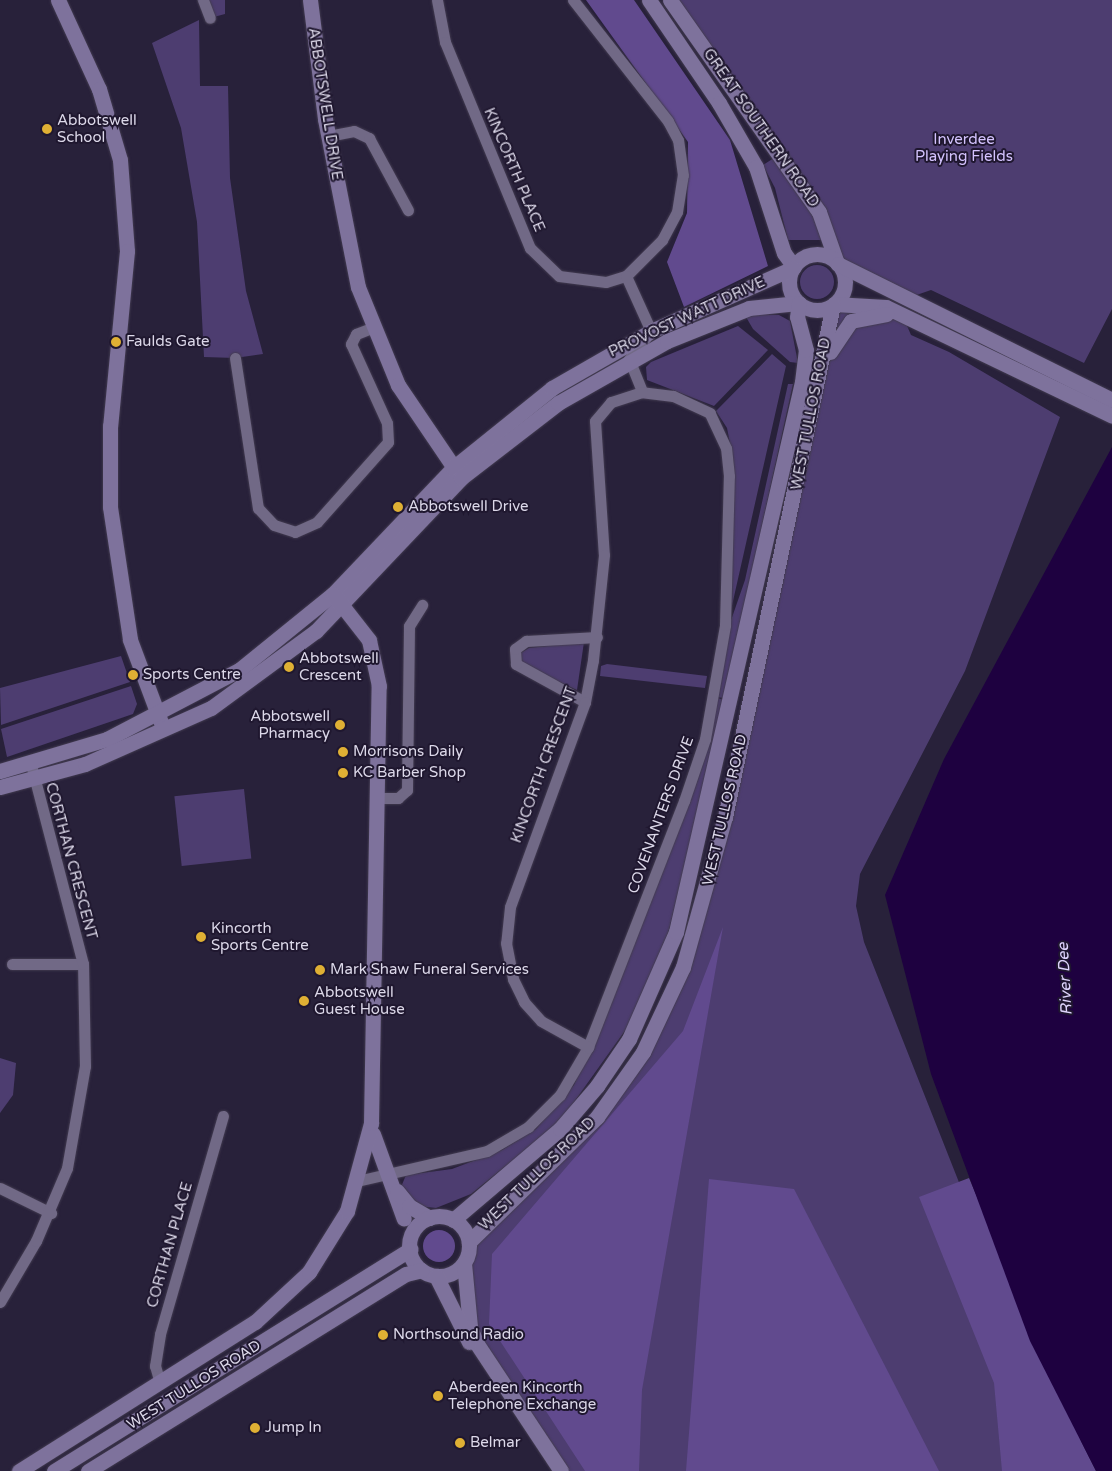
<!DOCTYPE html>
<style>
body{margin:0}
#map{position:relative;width:1112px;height:1471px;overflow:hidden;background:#28213a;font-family:"Varela Round",sans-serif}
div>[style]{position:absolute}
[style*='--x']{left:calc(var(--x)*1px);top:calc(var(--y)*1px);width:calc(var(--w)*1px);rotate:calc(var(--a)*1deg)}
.green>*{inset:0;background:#4d3d70;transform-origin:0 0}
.round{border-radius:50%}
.forest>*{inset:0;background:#614a8e}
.water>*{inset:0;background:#1e0140}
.roads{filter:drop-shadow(0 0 1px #423b50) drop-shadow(0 0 1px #423b50)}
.street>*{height:11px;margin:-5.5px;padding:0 5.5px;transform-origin:5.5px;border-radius:5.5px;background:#716986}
.secondary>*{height:15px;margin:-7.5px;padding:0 7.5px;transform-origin:7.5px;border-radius:7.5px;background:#7e729c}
.secondary>.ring{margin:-7.5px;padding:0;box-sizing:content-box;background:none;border:15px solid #7e729c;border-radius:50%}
.dots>*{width:14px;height:14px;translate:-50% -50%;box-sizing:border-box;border:2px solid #1f172f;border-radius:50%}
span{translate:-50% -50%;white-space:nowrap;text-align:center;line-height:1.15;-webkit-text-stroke:4px #1f172f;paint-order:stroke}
.street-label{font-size:15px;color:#dcd8e9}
.poi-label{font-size:15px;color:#dcd8e9}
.left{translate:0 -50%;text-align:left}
.right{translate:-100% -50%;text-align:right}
.park-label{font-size:15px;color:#d4c3fe}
.water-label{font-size:16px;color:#ddd3fb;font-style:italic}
</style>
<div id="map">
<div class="green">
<i style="clip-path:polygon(203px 0,225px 0,225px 14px,210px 18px)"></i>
<i style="clip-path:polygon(670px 0,1112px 0,1112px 309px,1084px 363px,931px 290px,905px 299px,838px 264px,828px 229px)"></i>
<i style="clip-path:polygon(199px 20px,200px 86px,228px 86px,230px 178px,246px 291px,263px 354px,235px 358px,204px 357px,197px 222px,181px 128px,152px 43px)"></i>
<i style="clip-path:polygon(774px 158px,815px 217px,823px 240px,788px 240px,775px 188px,763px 165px)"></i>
<i class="round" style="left:800px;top:265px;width:34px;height:34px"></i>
<i style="clip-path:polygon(834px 304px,902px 314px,911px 335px,949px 352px,1060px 417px,965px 671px,860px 874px,856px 906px,864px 942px,981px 1238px,1055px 1471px,561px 1471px,477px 1344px,469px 1242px,611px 1098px,683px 967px)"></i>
<i style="clip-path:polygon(753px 314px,779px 315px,790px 321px,798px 363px,790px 362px,753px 329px,746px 317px)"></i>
<i style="clip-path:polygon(738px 326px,768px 350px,714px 406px,647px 380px,646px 367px,651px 362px)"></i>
<i style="clip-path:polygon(772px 354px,786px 366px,731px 610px,734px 464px,727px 428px,716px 411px)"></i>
<i style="clip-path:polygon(788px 384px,793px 384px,724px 698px,717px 697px,729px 626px,745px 580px)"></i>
<i style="clip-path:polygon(584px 642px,577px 690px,523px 665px,519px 654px,529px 648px)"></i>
<i style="clip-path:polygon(121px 656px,130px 682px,1px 725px,0 688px)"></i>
<i style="clip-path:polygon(607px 664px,707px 676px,705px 688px,600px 676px,601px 666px)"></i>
<i style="clip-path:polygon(131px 686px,137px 704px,133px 714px,7px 757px,1px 729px)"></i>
<i style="clip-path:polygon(717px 698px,724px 700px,669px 930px,629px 1025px,559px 1123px,471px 1194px,436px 1208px,418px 1206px,401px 1187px,406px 1175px,452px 1169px,502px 1150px,536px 1129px,574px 1085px,649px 907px)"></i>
<i style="left:244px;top:789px;width:70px;height:70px;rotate:84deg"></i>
<i style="clip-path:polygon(0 1058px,16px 1063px,13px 1095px,0 1113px)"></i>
</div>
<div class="forest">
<i style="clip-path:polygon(586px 0,634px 0,730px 140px,768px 266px,684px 307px,667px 262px,687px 213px,688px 142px)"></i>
<i style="clip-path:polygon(723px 927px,642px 1390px,639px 1471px,585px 1471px,489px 1324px,492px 1254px,683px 1031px)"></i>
<i style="clip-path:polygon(969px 1178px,1082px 1443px,1096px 1471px,1002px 1471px,994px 1383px,919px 1197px)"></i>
<i style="clip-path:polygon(709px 1179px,794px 1189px,939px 1471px,686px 1471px)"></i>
<i class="round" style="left:423px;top:1230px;width:32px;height:32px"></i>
</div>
<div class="water">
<i style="clip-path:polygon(1112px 447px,1112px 1471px,1096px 1471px,1030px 1341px,931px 1074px,885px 895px,944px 759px)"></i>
</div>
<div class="roads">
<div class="street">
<i style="--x:203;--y:0;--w:19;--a:69"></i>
<i style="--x:437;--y:0;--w:43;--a:79.2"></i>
<i style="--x:445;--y:42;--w:223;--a:67.6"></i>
<i style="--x:530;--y:248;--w:40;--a:44"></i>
<i style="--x:559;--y:276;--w:47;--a:7.3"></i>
<i style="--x:606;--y:282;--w:21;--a:-17"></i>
<i style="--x:626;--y:276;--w:51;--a:-45"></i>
<i style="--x:662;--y:240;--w:32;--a:-62"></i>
<i style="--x:677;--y:212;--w:37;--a:-81"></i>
<i style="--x:683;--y:175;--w:35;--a:-98"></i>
<i style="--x:678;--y:140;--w:21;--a:-118"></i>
<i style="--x:668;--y:121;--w:154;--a:-128.1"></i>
<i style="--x:328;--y:136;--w:26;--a:-11"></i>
<i style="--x:354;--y:131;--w:17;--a:25"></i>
<i style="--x:369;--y:138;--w:82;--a:61.6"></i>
<i style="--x:626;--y:276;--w:60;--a:65.6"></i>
<i style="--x:651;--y:331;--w:36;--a:128"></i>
<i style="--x:629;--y:359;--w:35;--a:68"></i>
<i style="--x:235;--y:358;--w:152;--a:81.3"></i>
<i style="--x:258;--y:508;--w:23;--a:47"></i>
<i style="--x:274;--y:525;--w:22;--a:18"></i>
<i style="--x:295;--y:532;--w:24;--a:-24"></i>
<i style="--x:317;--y:522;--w:107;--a:-48.4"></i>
<i style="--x:388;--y:442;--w:19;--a:-93"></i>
<i style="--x:387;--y:423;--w:87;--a:-114.5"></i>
<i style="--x:351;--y:344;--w:11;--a:-63"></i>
<i style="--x:356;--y:334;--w:17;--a:-21"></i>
<i style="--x:585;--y:702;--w:79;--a:-151.2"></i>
<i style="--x:516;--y:664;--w:15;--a:-94"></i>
<i style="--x:515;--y:649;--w:14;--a:-36"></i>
<i style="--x:526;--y:641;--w:71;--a:-3.2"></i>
<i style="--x:377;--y:798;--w:21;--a:0"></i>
<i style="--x:398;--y:798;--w:12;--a:-42"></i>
<i style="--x:407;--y:790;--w:164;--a:-89.3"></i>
<i style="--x:409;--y:626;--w:25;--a:-58"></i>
<i style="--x:12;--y:964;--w:71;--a:0"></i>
<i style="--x:357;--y:1181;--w:133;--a:-13"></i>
<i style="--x:487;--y:1151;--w:48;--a:-30.3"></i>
<i style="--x:528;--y:1127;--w:45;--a:-45"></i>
<i style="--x:560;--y:1095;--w:56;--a:-59.7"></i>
<i style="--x:588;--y:1047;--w:264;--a:-68.7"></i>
<i style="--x:684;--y:801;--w:65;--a:-71.3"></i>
<i style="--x:705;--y:739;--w:116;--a:-80"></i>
<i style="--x:725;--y:625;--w:149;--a:-88.5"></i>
<i style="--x:729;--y:476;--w:28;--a:-96"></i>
<i style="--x:726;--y:448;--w:38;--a:-115"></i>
<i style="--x:710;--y:413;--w:41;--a:-155.3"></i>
<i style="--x:673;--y:396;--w:31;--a:-173"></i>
<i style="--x:642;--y:392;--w:33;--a:162"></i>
<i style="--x:611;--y:402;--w:25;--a:130"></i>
<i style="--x:595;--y:421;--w:134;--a:86.2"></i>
<i style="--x:604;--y:555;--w:106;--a:96"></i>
<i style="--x:593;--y:660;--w:43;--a:100.8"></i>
<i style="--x:585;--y:702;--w:218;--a:110.1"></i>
<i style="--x:510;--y:907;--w:36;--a:96"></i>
<i style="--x:506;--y:943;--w:37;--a:79"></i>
<i style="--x:513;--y:979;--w:25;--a:64"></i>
<i style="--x:524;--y:1002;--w:25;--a:48"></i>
<i style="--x:541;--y:1021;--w:54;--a:29"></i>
<i style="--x:0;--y:1188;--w:57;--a:26.1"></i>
<i style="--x:0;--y:1302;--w:71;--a:-59.5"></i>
<i style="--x:36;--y:1241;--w:79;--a:-67"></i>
<i style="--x:67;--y:1168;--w:104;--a:-80"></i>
<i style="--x:85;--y:1066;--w:102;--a:-91.1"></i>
<i style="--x:83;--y:964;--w:206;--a:-104.6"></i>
<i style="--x:160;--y:1383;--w:18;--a:-106"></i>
<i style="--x:155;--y:1366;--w:32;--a:-81"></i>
<i style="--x:160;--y:1334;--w:227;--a:-73.9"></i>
</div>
<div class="secondary">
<i style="--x:58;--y:0;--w:98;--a:65.3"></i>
<i style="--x:99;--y:89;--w:74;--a:73.5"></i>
<i style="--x:120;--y:160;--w:91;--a:85.6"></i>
<i style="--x:127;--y:251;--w:176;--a:95.5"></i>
<i style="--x:110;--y:426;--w:81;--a:90"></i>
<i style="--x:110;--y:507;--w:134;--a:81.4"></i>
<i style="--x:130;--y:640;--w:91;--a:69.4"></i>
<i style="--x:310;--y:0;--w:120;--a:82.8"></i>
<i style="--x:325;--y:119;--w:171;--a:78.9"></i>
<i style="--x:358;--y:287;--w:106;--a:67.8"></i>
<i style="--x:398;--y:385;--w:109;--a:55.9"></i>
<i style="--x:649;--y:0;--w:125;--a:55.8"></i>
<i style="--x:719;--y:103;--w:74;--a:60"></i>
<i style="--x:756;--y:167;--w:90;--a:72"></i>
<i style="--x:784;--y:253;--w:17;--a:54"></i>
<i style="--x:670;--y:0;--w:259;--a:54.9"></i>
<i style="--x:819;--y:212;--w:54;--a:70.6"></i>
<i class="ring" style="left:789px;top:254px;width:41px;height:41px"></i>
<i style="--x:838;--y:264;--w:306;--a:26.4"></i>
<i style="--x:834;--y:304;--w:52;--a:3.3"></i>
<i style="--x:886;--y:307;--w:251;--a:25.7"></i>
<i style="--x:830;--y:352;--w:37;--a:-56"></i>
<i style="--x:851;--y:321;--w:36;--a:-11"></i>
<i style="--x:0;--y:771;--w:112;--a:-16.7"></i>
<i style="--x:107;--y:739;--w:149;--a:-27.6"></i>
<i style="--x:239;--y:670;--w:121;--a:-39"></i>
<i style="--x:333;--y:594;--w:174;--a:-46.4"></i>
<i style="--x:453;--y:468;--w:127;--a:-38.9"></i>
<i style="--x:552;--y:388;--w:114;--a:-29.9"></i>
<i style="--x:651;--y:331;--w:155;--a:-23.9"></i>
<i style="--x:0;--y:787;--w:88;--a:-15.1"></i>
<i style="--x:85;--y:764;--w:138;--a:-24"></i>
<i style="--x:211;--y:708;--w:130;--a:-36.3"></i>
<i style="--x:316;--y:631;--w:211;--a:-46.5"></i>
<i style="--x:461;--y:478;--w:123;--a:-37.7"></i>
<i style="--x:558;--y:403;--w:125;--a:-29.6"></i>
<i style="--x:667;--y:341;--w:88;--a:-21.9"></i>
<i style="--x:749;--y:308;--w:49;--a:-5.8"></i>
<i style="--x:373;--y:1134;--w:90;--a:70"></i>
<i style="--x:397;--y:1191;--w:19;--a:51"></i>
<i style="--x:409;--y:1206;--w:24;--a:30"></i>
<i class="ring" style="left:409px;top:1216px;width:45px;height:45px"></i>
<i style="--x:453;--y:1220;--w:140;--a:-40.4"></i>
<i style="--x:560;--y:1129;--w:57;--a:-49.3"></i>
<i style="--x:597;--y:1086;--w:57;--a:-55.8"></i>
<i style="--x:629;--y:1039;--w:117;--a:-66.3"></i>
<i style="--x:676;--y:932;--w:564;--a:-77.1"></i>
<i style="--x:802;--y:382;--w:32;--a:-83"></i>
<i style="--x:806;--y:350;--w:34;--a:-105"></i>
<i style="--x:797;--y:317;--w:14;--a:-82"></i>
<i style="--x:469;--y:1242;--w:179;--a:-44.3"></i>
<i style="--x:597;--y:1117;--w:80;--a:-54.7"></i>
<i style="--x:643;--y:1052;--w:94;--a:-64.8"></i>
<i style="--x:683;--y:967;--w:156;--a:-74.4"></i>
<i style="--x:725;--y:817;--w:523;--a:-78.09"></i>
<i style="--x:464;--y:1263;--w:64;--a:84.6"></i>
<i style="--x:470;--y:1327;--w:18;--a:68"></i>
<i style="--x:477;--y:1344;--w:152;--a:56.5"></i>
<i style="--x:436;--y:1276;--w:74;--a:63.4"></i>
<i style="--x:19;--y:1471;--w:279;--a:-32.3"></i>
<i style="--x:255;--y:1322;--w:74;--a:-42.8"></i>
<i style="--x:309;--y:1272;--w:72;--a:-58.1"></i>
<i style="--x:347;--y:1211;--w:91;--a:-74.7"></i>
<i style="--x:371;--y:1123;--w:437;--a:-89"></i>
<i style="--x:379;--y:686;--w:47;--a:-102.3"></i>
<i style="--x:369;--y:640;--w:58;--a:-128"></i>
<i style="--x:54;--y:1471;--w:420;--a:-31.9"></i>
<i style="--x:88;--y:1471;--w:374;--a:-31.8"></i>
<i style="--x:406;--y:1274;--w:16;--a:-14"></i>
</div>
</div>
<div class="dots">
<i style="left:47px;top:129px;background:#dfb034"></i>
<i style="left:116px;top:342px;background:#dfb034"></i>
<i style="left:398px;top:507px;background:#dfb034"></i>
<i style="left:289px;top:667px;background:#dfb034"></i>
<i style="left:133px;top:675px;background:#dfb034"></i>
<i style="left:340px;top:725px;background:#dfb034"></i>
<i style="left:343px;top:752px;background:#dfb034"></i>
<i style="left:343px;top:773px;background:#dfb034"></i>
<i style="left:201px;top:937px;background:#dfb034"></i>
<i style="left:320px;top:970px;background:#dfb034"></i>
<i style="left:304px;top:1001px;background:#dfb034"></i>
<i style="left:383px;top:1335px;background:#dfb034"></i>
<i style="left:438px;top:1396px;background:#dfb034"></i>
<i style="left:255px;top:1428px;background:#dfb034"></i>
<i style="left:460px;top:1443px;background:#dfb034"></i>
</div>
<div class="street-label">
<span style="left:325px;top:104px;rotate:81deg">ABBOTSWELL DRIVE</span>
<span style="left:761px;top:128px;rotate:55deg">GREAT SOUTHERN ROAD</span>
<span style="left:514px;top:170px;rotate:67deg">KINCORTH PLACE</span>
<span style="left:687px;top:317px;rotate:-25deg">PROVOST WATT DRIVE</span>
<span style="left:811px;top:414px;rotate:-79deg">WEST TULLOS ROAD</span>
<span style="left:544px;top:765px;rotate:-70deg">KINCORTH CRESCENT</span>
<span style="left:725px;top:810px;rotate:-77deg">WEST TULLOS ROAD</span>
<span style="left:661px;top:815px;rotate:-70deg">COVENANTERS DRIVE</span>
<span style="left:71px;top:861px;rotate:75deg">CORTHAN CRESCENT</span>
<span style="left:537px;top:1174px;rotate:-44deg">WEST TULLOS ROAD</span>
<span style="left:170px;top:1245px;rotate:-74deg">CORTHAN PLACE</span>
<span style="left:194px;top:1385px;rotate:-32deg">WEST TULLOS ROAD</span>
</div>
<div class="poi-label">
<span class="left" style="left:57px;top:129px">Abbotswell<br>School</span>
<span class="left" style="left:126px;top:342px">Faulds Gate</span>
<span class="left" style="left:408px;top:507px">Abbotswell Drive</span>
<span class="left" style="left:299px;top:667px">Abbotswell<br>Crescent</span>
<span class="left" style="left:143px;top:675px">Sports Centre</span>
<span class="right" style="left:330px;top:725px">Abbotswell<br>Pharmacy</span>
<span class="left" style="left:353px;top:752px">Morrisons Daily</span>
<span class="left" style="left:353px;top:773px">KC Barber Shop</span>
<span class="left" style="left:211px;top:937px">Kincorth<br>Sports Centre</span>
<span class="left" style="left:330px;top:970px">Mark Shaw Funeral Services</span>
<span class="left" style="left:314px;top:1001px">Abbotswell<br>Guest House</span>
<span class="left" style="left:393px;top:1335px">Northsound Radio</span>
<span class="left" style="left:448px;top:1396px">Aberdeen Kincorth<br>Telephone Exchange</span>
<span class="left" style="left:265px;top:1428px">Jump In</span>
<span class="left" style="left:470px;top:1443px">Belmar</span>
</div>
<div class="park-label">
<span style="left:964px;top:148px">Inverdee<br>Playing Fields</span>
</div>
<div class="water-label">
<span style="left:1065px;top:979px;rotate:-93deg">River Dee</span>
</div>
</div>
